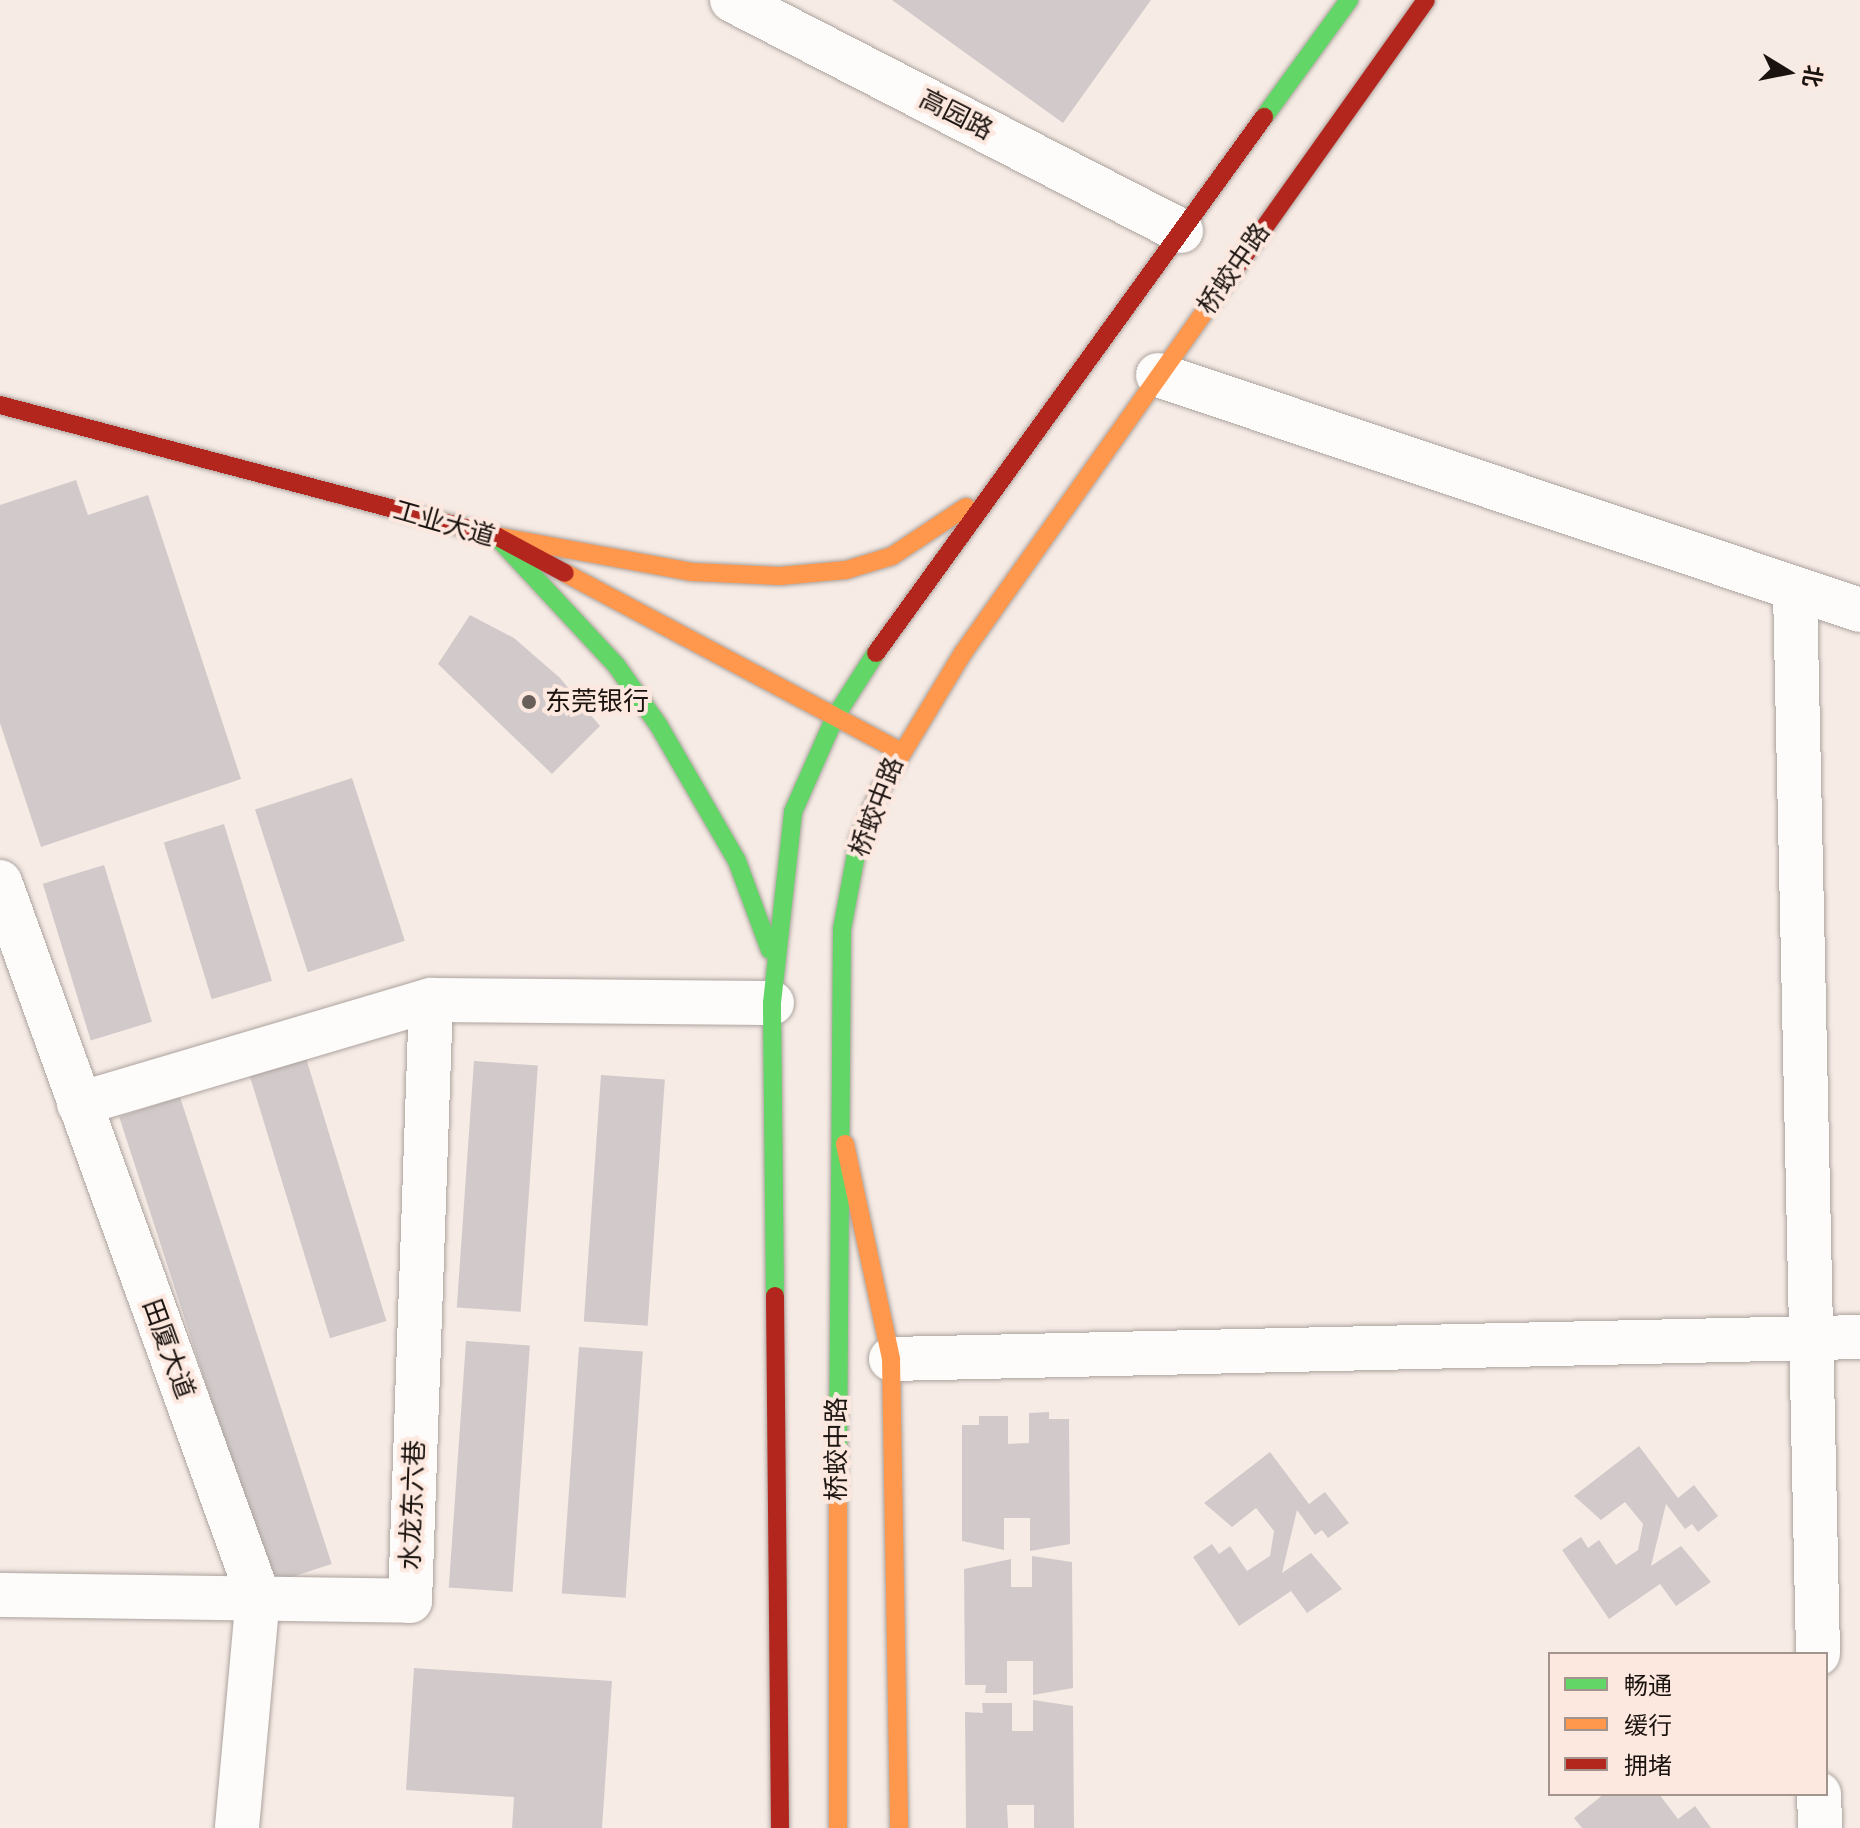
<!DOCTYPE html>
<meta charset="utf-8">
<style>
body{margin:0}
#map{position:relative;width:1860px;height:1828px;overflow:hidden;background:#f6ebe5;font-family:"Nunito Sans","Noto Sans SC",sans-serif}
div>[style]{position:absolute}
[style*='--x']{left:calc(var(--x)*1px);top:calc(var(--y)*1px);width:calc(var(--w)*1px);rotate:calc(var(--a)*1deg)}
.building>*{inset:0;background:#d2caca;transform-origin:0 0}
.roads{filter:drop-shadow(0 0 2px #aca39e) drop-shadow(0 0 2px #aca39e)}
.street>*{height:44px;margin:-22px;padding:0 22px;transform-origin:22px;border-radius:22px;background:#fefcfb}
.fast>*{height:18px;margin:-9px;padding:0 9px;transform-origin:9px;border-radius:9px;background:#63d668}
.slow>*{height:18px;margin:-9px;padding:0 9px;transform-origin:9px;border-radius:9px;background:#ff974d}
.jam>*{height:18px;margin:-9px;padding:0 9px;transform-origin:9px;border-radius:9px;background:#b3261e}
.dots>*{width:22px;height:22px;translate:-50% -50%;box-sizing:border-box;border:4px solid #fce8df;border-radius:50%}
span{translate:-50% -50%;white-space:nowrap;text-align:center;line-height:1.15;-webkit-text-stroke:8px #fce8df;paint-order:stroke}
.street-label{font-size:26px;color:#1b130f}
.poi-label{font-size:26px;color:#1b130f}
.left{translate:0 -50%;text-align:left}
.legend{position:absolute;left:1548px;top:1652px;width:280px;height:144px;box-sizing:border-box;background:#fce8df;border:2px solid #a2938c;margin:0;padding:10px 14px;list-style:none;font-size:24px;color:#1b130f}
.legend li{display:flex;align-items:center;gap:16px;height:40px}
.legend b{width:40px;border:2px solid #a2938c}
.north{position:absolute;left:1748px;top:32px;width:80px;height:80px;-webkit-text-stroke:6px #fce8df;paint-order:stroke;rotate:100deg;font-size:22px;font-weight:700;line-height:32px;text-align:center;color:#1b130f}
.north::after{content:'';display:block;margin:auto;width:28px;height:36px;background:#1b130f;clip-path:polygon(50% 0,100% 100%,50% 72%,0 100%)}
</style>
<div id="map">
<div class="building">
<i style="clip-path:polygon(892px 0,1151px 0,1063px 123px)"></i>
<i style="clip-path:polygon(76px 480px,88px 515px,148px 495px,241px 779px,41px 847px,0 723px,0 505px)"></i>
<i style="clip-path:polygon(470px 615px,514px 638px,560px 678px,600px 726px,552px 774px,438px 664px)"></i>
<i style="left:352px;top:778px;width:171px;height:102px;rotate:72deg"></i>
<i style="left:224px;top:824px;width:164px;height:63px;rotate:73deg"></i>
<i style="left:104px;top:865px;width:164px;height:64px;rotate:73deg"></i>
<i style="left:306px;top:1058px;width:275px;height:59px;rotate:73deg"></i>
<i style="left:474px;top:1061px;width:64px;height:247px;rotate:4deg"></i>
<i style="left:601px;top:1075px;width:64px;height:247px;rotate:4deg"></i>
<i style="left:180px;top:1097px;width:491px;height:64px;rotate:72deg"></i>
<i style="left:466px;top:1341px;width:64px;height:247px;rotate:4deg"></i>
<i style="left:579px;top:1347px;width:64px;height:247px;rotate:4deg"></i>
<i style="clip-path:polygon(1049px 1412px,1049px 1419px,1069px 1419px,1070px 1544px,1030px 1551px,1030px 1518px,1004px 1518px,1004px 1550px,962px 1541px,962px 1425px,979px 1425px,979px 1416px,1008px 1416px,1008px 1444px,1029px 1443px,1029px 1413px)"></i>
<i style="clip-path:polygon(1639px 1446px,1678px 1498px,1694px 1485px,1718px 1516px,1698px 1532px,1692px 1524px,1685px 1529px,1666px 1504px,1651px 1566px,1681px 1546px,1711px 1582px,1676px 1606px,1660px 1584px,1609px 1619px,1562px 1550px,1581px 1537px,1588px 1548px,1599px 1540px,1616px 1565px,1638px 1550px,1643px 1524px,1625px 1502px,1601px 1520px,1574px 1496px)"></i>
<i style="clip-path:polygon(1270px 1452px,1309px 1504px,1325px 1492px,1349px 1523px,1328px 1538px,1322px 1530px,1315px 1535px,1297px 1510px,1282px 1573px,1311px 1553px,1342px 1589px,1307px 1613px,1291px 1591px,1239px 1626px,1193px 1557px,1212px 1544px,1219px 1554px,1230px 1546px,1247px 1571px,1270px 1556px,1274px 1531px,1256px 1508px,1232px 1527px,1204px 1503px)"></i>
<i style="clip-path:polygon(1032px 1556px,1072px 1562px,1073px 1688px,1033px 1695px,1033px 1661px,1007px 1661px,1007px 1693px,985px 1693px,986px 1685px,965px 1685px,964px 1569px,1011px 1559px,1011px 1587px,1032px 1587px)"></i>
<i style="clip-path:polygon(414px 1668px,612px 1681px,602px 1828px,512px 1828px,514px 1797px,406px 1790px)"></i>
<i style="clip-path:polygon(1033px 1700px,1073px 1706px,1074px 1828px,1034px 1828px,1034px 1805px,1007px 1805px,1008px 1828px,966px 1828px,965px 1712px,983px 1713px,982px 1703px,1012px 1703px,1012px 1731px,1033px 1731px)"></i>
<i style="clip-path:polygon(1604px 1794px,1659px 1794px,1678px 1819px,1695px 1806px,1711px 1828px,1582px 1828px,1574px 1818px)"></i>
</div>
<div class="roads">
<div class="street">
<i style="--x:732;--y:0;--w:505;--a:27.22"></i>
<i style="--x:1158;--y:375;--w:740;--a:18.51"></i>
<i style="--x:1795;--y:590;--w:1064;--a:88.76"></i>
<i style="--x:0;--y:882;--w:759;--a:70.13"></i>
<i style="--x:258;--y:1596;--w:233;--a:95.2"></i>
<i style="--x:79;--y:1104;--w:367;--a:-16.5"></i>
<i style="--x:431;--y:1000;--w:341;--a:0.5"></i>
<i style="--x:891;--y:1359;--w:969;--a:-1.3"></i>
<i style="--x:0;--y:1595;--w:410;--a:0.8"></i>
<i style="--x:410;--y:1601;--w:601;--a:-88"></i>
<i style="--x:1819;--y:1794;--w:34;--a:88"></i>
</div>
<div class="fast">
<i style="--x:1264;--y:117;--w:145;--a:-54"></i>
<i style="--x:496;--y:536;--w:176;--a:47.1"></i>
<i style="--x:616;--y:665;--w:75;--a:54.8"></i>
<i style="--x:659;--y:726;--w:156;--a:60"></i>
<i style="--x:737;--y:861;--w:95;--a:69.7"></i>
<i style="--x:775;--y:1296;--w:293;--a:-90.6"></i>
<i style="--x:772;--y:1003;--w:192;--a:-83.7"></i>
<i style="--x:793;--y:812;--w:104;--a:-66.1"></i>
<i style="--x:835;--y:717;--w:76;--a:-57.4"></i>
<i style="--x:838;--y:1452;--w:523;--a:-89.56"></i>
<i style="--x:842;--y:929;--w:93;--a:-79.4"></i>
<i style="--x:859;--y:838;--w:52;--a:-66.4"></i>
</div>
<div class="slow">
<i style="--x:496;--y:536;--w:200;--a:10.4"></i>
<i style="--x:693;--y:572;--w:87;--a:2.6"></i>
<i style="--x:780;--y:576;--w:66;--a:-5.2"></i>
<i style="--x:846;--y:570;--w:48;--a:-16.9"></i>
<i style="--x:892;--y:556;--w:89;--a:-33.5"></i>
<i style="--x:565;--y:573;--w:377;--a:28"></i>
<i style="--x:880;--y:790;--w:160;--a:-58.8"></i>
<i style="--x:963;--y:653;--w:436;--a:-54.7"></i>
<i style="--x:845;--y:1144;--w:220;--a:77.9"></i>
<i style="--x:891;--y:1359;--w:469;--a:89"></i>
<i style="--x:838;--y:1452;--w:376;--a:90"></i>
</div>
<div class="jam">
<i style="--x:1215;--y:297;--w:364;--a:-54.6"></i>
<i style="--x:0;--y:405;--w:513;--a:14.79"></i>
<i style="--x:496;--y:536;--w:78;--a:28.2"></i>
<i style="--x:876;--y:653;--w:662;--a:-54.1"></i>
<i style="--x:775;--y:1296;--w:532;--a:89.46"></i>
</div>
</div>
<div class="dots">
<i style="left:529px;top:702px;background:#685f5a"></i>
</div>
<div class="street-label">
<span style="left:956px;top:115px;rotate:27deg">高园路</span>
<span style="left:1234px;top:269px;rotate:-55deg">桥蛟中路</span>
<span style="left:444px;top:524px;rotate:16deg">工业大道</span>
<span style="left:877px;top:807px;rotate:-69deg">桥蛟中路</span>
<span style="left:168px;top:1349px;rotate:70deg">田厦大道</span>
<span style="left:837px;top:1449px;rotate:-90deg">桥蛟中路</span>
<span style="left:413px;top:1505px;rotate:-88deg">水龙东六巷</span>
</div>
<div class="poi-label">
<span class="left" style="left:545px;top:702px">东莞银行</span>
</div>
<ul class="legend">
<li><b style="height:10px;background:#63d668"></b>畅通</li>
<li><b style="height:10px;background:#ff974d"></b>缓行</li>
<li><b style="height:10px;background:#b3261e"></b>拥堵</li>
</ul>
<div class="north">北</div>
</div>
